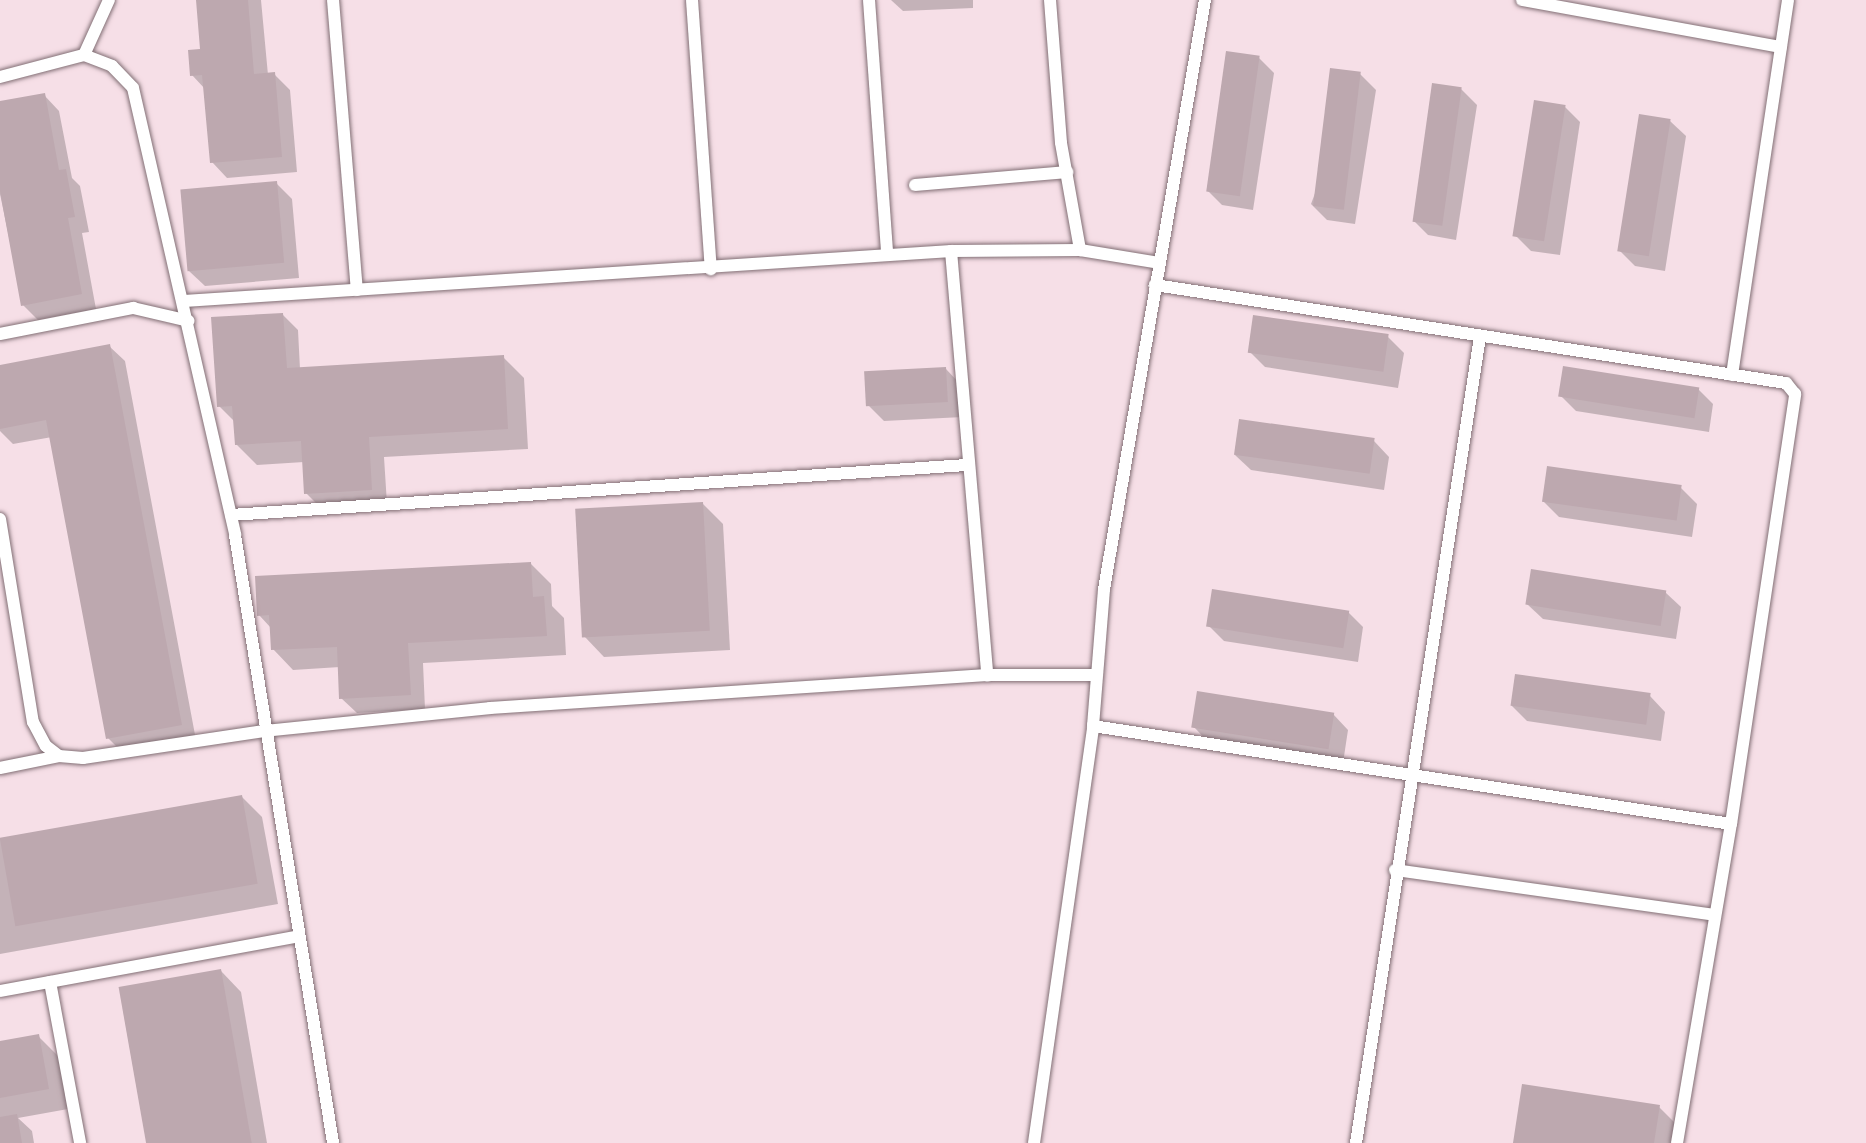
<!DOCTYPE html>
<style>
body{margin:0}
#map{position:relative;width:1866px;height:1143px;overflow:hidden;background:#f6dfe7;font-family:Merriweather,serif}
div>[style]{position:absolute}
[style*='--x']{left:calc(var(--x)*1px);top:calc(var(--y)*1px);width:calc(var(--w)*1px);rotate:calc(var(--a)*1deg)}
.shadow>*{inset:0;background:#0003}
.building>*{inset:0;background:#bda8af;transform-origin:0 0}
.roads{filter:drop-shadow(0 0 2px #826f75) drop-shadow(0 0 2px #826f75)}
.service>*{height:12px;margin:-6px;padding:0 6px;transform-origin:6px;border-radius:6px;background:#fff}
span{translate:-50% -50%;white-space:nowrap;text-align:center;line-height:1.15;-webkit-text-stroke:6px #fff;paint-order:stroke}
</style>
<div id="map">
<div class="shadow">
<i style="clip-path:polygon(198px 0,261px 0,268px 75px,275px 75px,290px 90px,297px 172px,227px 178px,212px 162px,205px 89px,192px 75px,202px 51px)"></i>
<i style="clip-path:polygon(891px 0,973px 0,973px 8px,903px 11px)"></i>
<i style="clip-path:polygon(1259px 58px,1274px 73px,1253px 210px,1222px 205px,1207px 190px)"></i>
<i style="clip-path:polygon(1360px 74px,1376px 90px,1355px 224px,1327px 220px,1311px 204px)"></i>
<i style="clip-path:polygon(1461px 89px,1477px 105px,1456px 240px,1428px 235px,1413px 220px)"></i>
<i style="clip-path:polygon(44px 95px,59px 111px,72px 178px,80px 186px,89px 232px,82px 233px,96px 309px,38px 320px,23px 305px,0 194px,0 103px)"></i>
<i style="clip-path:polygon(1565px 107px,1580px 122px,1560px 255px,1531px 251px,1515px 235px)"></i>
<i style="clip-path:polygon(1670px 121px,1686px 136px,1665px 271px,1635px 266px,1620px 251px)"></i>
<i style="clip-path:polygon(276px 183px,292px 199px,299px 278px,205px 286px,189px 271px)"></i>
<i style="clip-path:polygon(283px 315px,298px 330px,300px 369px,503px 357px,524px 378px,528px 449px,384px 457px,387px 504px,321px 508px,306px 493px,304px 462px,257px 465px,236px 444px,235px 422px,219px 406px)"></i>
<i style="clip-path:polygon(1388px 337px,1404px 353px,1398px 388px,1265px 367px,1250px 352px)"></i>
<i style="clip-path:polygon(109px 346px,125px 361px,196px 740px,124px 754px,108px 738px,52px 437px,13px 444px,0 431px,0 367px)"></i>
<i style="clip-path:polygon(946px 369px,961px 385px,963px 417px,884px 421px,868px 405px)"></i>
<i style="clip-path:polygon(1698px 389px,1713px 404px,1709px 432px,1576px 411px,1561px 396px)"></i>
<i style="clip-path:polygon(1374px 441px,1389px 457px,1384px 490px,1251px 470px,1235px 455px)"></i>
<i style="clip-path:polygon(1681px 488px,1697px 504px,1692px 537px,1559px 517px,1543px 501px)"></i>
<i style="clip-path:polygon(703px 504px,723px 524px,730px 650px,604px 657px,584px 636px)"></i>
<i style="clip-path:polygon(531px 564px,551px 584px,552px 606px,564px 618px,566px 655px,423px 663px,425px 709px,357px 713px,341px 698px,340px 667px,293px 670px,273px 649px,271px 628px,259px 615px)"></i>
<i style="clip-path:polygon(1665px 592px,1681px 607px,1676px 639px,1543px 619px,1527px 604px)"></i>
<i style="clip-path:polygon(1348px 612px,1363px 627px,1358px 662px,1224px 641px,1209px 626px)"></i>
<i style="clip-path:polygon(1650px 696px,1665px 712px,1661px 741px,1527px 721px,1512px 706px)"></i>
<i style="clip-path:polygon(1333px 714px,1348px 730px,1343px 763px,1209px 743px,1194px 727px)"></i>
<i style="clip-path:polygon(242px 797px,262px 817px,278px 904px,0 954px,0 840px)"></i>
<i style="clip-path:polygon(221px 971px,241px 992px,267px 1143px,148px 1143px)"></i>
<i style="clip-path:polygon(39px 1037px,59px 1057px,68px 1109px,18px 1118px,32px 1131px,34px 1143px,0 1143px,0 1044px)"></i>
<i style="clip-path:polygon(1659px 1107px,1679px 1127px,1677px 1143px,1515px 1143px)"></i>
</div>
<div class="building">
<i style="clip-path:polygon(196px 0,248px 0,254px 74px,275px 72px,282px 157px,210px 163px,202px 75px,190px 76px,188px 50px,200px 49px)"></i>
<i style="left:1226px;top:51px;width:34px;height:142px;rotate:8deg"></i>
<i style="left:1330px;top:68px;width:31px;height:139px;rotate:7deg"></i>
<i style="left:1432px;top:83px;width:30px;height:140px;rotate:8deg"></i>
<i style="clip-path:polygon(45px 93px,59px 170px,66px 169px,75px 217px,68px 218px,82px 294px,21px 306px,0 191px,0 101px)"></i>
<i style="left:1534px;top:100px;width:32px;height:138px;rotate:9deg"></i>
<i style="left:1639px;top:114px;width:32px;height:139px;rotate:9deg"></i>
<i style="left:277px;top:181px;width:82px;height:97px;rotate:85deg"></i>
<i style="clip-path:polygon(283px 313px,287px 368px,504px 355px,508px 429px,369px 437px,372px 490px,304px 494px,301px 441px,235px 445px,232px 406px,217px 407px,211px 317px)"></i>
<i style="left:1253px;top:315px;width:137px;height:38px;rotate:8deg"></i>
<i style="clip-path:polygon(110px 344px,182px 725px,106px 739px,46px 420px,0 429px,0 365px)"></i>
<i style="left:1563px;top:366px;width:138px;height:31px;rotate:9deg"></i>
<i style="left:946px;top:367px;width:35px;height:82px;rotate:87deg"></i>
<i style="left:1239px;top:419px;width:137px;height:36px;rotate:8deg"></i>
<i style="left:1547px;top:466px;width:136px;height:36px;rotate:8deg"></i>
<i style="left:703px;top:502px;width:129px;height:128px;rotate:87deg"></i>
<i style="clip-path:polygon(531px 562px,533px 597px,544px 596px,547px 636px,408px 643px,411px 695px,339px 699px,337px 647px,271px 650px,269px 615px,257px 616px,255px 576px)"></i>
<i style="left:1531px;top:569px;width:137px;height:36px;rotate:9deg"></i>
<i style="left:1212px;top:589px;width:139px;height:38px;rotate:9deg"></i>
<i style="left:1515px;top:674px;width:137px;height:32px;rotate:8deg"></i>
<i style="left:1197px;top:691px;width:139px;height:37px;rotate:9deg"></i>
<i style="left:242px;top:795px;width:90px;height:246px;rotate:80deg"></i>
<i style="left:221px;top:969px;width:177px;height:104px;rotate:80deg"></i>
<i style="clip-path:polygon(39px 1034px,49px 1089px,0 1098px,0 1041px)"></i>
<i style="clip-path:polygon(1522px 1084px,1660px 1105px,1654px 1143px,1513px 1143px)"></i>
<i style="clip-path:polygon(17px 1114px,22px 1143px,0 1143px,0 1117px)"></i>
</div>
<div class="roads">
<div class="service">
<i style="--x:333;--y:0;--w:291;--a:85.3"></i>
<i style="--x:692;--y:0;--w:270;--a:86"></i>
<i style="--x:869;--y:0;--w:252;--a:85.9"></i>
<i style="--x:1050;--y:0;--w:143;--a:85.6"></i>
<i style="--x:1061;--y:143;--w:109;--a:79.9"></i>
<i style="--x:1522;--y:0;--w:263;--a:10.3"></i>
<i style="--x:84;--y:55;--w:60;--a:-65.6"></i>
<i style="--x:0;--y:77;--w:87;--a:-14.7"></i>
<i style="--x:84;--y:55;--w:30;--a:21"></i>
<i style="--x:112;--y:66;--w:30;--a:46"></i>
<i style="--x:133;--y:88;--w:458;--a:77.1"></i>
<i style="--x:235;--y:535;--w:616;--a:80.84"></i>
<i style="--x:915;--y:185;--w:153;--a:-4.9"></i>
<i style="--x:951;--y:251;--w:129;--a:-0.4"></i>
<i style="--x:1080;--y:250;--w:80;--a:9.3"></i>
<i style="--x:184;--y:301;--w:769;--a:-3.73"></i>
<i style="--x:951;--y:251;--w:426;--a:85.1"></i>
<i style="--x:0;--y:334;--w:136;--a:-11.1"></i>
<i style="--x:133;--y:308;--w:57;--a:13.1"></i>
<i style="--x:1732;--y:375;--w:379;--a:-81.5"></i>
<i style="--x:231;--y:515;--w:738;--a:-3.89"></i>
<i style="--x:0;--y:519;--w:206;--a:80.8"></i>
<i style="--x:33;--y:722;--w:27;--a:62"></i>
<i style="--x:46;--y:746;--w:16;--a:38"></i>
<i style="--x:59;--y:756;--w:24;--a:5"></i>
<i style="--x:83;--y:758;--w:183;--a:-8.5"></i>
<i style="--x:264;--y:731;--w:227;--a:-5.8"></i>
<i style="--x:490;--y:708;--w:498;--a:-3.8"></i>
<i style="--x:987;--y:675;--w:107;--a:0"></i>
<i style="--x:1093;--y:726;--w:645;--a:8.73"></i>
<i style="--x:1731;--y:824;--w:435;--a:-81.5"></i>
<i style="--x:1795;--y:394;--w:14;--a:-129"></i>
<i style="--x:1786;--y:383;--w:639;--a:-171.17"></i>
<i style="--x:0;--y:768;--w:60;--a:-11.5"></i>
<i style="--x:1395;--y:870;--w:322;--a:8"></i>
<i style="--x:50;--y:982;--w:164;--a:79.4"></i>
<i style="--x:0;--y:991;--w:304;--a:-10.4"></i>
<i style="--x:1034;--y:1143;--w:421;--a:-81.9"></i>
<i style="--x:1093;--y:726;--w:137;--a:-85.4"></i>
<i style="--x:1104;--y:589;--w:598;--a:-80.27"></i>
<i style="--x:1356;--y:1143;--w:816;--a:-81.26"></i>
<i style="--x:1677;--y:1143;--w:324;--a:-80.4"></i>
</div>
</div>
</div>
